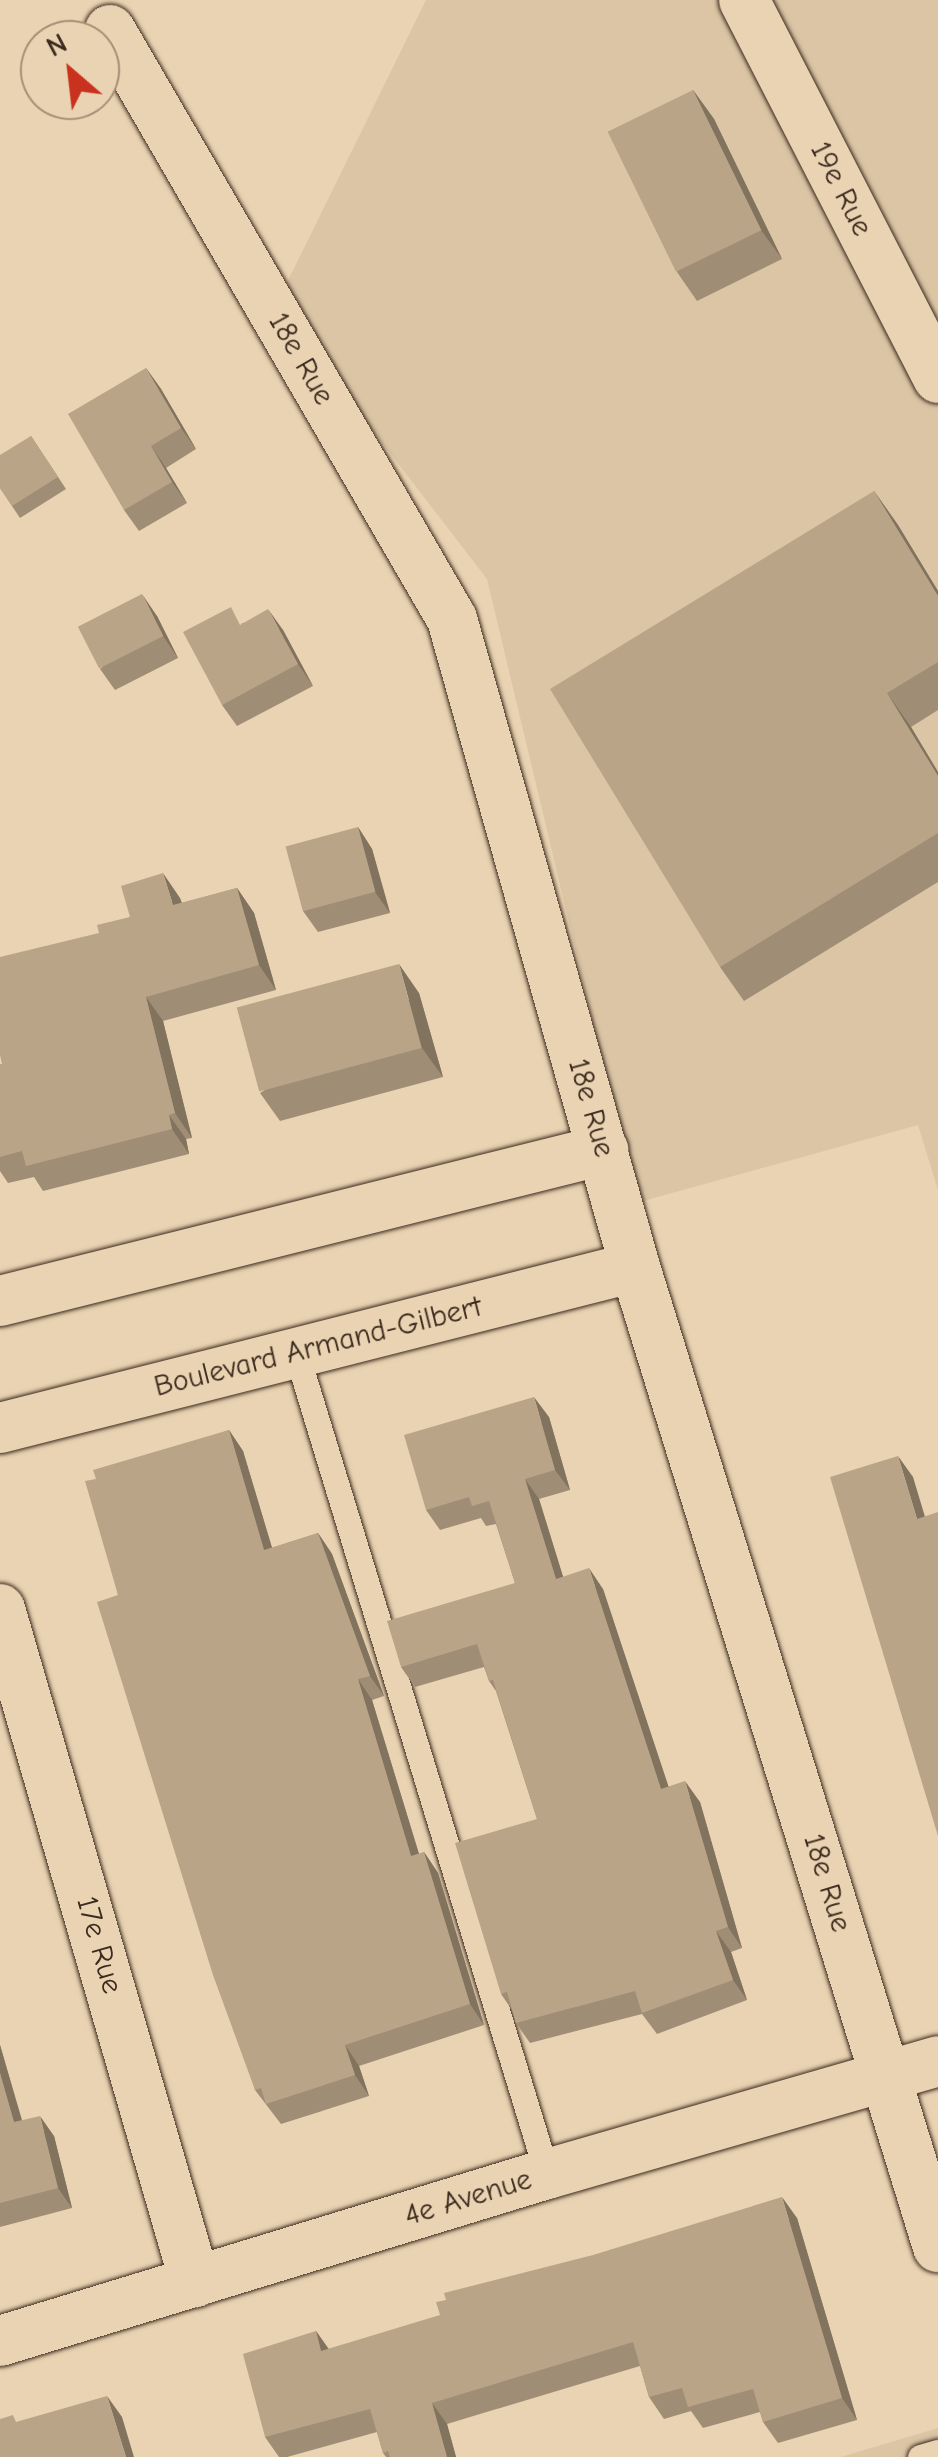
<!DOCTYPE html>
<style>
body{margin:0}
#map{position:relative;width:938px;height:2457px;overflow:hidden;background:#ead3b2;font-family:"Comic Neue",sans-serif}
div>[style]{position:absolute}
[style*='--x']{left:calc(var(--x)*1px);top:calc(var(--y)*1px);width:calc(var(--w)*1px);rotate:calc(var(--a)*1deg)}
.built>*{inset:0;background:#dbc5a5}
.roads{filter:drop-shadow(0 0 2px #3b2a1e) drop-shadow(0 0 2px #3b2a1e)}
.lane>*{height:25px;margin:-12.5px;padding:0 12.5px;transform-origin:12.5px;border-radius:12.5px;background:#ead3b2}
.street>*{height:50px;margin:-25px;padding:0 25px;transform-origin:25px;border-radius:25px;background:#ead3b2}
.wall>*{inset:0;background:#9f8d75}
.shaded-wall>*{inset:0;background:#82735f}
.building>*{inset:0;background:#b9a488;transform-origin:0 0}
span{translate:-50% -50%;white-space:nowrap;text-align:center;line-height:1.15;-webkit-text-stroke:8px #ead3b2;paint-order:stroke}
.street-label{font-size:30px;color:#3b2a1e}
.north{position:absolute;left:20px;top:20px;width:100px;height:100px;box-sizing:border-box;background:#ead3b2;border:2px solid #a48f77;border-radius:50%;rotate:332deg;font-size:28px;font-weight:700;line-height:40px;text-align:center;color:#3b2a1e}
.north::after{content:'';display:block;margin:auto;width:35px;height:45px;background:#c8321e;clip-path:polygon(50% 0,100% 100%,50% 72%,0 100%)}
</style>
<div id="map">
<div class="built">
<i style="clip-path:polygon(426px 0,938px 0,938px 1190px,918px 1125px,636px 1203px,487px 579px,276px 305px)"></i>
<i style="clip-path:polygon(938px 2428px,938px 2457px,841px 2457px)"></i>
</div>
<div class="roads">
<div class="lane">
<i style="--x:296;--y:1352;--w:859;--a:73.02"></i>
<i style="--x:920;--y:2457;--w:19;--a:-16"></i>
</div>
<div class="street">
<i style="--x:744;--y:0;--w:425;--a:62.8"></i>
<i style="--x:110;--y:30;--w:681;--a:59.86"></i>
<i style="--x:452;--y:619;--w:673;--a:74.23"></i>
<i style="--x:635;--y:1267;--w:1026;--a:72.82"></i>
<i style="--x:0;--y:1301;--w:622;--a:-14.06"></i>
<i style="--x:0;--y:1428;--w:655;--a:-14.23"></i>
<i style="--x:0;--y:1609;--w:701;--a:73.84"></i>
<i style="--x:0;--y:2341;--w:572;--a:-16.98"></i>
<i style="--x:547;--y:2174;--w:407;--a:-16.1"></i>
</div>
</div>
<div class="wall">
<i style="clip-path:polygon(693px 90px,714px 119px,782px 259px,697px 301px,677px 272px)"></i>
<i style="clip-path:polygon(146px 368px,161px 389px,196px 449px,166px 468px,187px 503px,139px 531px,124px 510px)"></i>
<i style="clip-path:polygon(31px 436px,66px 489px,20px 518px,0 488px)"></i>
<i style="clip-path:polygon(874px 491px,898px 525px,938px 591px,938px 710px,911px 727px,938px 772px,938px 882px,744px 1001px,720px 967px)"></i>
<i style="clip-path:polygon(157px 616px,178px 658px,115px 690px,100px 669px)"></i>
<i style="clip-path:polygon(242px 623px,283px 630px,313px 686px,237px 726px,222px 705px)"></i>
<i style="clip-path:polygon(358px 827px,372px 849px,390px 913px,318px 932px,303px 911px)"></i>
<i style="clip-path:polygon(237px 888px,254px 913px,276px 990px,163px 1021px,192px 1138px,186px 1139px,189px 1154px,43px 1191px,34px 1177px,8px 1183px,0 1171px,0 1064px,2px 1064px,99px 933px,130px 917px,180px 898px,182px 903px)"></i>
<i style="clip-path:polygon(419px 993px,443px 1077px,280px 1121px,260px 1093px)"></i>
<i style="clip-path:polygon(549px 1417px,570px 1490px,539px 1499px,563px 1577px,603px 1589px,668px 1786px,700px 1802px,742px 1948px,731px 1952px,747px 2000px,657px 2034px,642px 2014px,530px 2043px,516px 2023px,512px 2010px,501px 1994px,537px 1819px,496px 1691px,489px 1681px,484px 1667px,415px 1687px,401px 1667px,515px 1583px,496px 1524px,486px 1526px,481px 1518px,440px 1530px,426px 1510px)"></i>
<i style="clip-path:polygon(229px 1430px,243px 1451px,272px 1548px,318px 1533px,332px 1554px,384px 1696px,372px 1700px,419px 1854px,424px 1852px,438px 1873px,484px 2025px,359px 2066px,369px 2096px,281px 2124px,255px 2090px,118px 1595px,96px 1479px)"></i>
<i style="clip-path:polygon(0 2045px,22px 2120px,54px 2136px,72px 2208px,0 2227px)"></i>
<i style="clip-path:polygon(797px 2218px,857px 2420px,778px 2443px,763px 2422px,760px 2412px,703px 2428px,691px 2411px,664px 2419px,649px 2397px,640px 2366px,447px 2424px,456px 2457px,386px 2457px,383px 2453px,377px 2432px,287px 2457px,279px 2457px,265px 2437px,316px 2331px,329px 2349px)"></i>
</div>
<div class="shaded-wall">
<i style="clip-path:polygon(693px 90px,714px 119px,782px 259px,761px 230px)"></i>
<i style="clip-path:polygon(146px 368px,161px 389px,196px 449px,181px 428px)"></i>
<i style="clip-path:polygon(151px 446px,166px 468px,187px 503px,172px 482px)"></i>
<i style="clip-path:polygon(874px 491px,898px 525px,938px 591px,938px 596px)"></i>
<i style="clip-path:polygon(142px 594px,157px 616px,178px 658px,163px 636px)"></i>
<i style="clip-path:polygon(268px 609px,283px 630px,313px 686px,298px 664px)"></i>
<i style="clip-path:polygon(887px 693px,911px 727px,938px 772px,938px 776px)"></i>
<i style="clip-path:polygon(358px 827px,372px 849px,390px 913px,375px 892px)"></i>
<i style="clip-path:polygon(163px 873px,180px 898px,190px 930px,173px 905px)"></i>
<i style="clip-path:polygon(237px 888px,254px 913px,276px 990px,259px 965px)"></i>
<i style="clip-path:polygon(399px 964px,419px 993px,443px 1077px,422px 1048px)"></i>
<i style="clip-path:polygon(146px 997px,163px 1021px,192px 1138px,175px 1113px)"></i>
<i style="clip-path:polygon(169px 1115px,186px 1139px,189px 1154px,172px 1129px)"></i>
<i style="clip-path:polygon(534px 1397px,549px 1417px,570px 1490px,555px 1470px)"></i>
<i style="clip-path:polygon(229px 1430px,243px 1451px,279px 1571px,264px 1550px)"></i>
<i style="clip-path:polygon(898px 1456px,913px 1477px,932px 1540px,917px 1519px)"></i>
<i style="clip-path:polygon(525px 1479px,539px 1499px,570px 1599px,556px 1579px)"></i>
<i style="clip-path:polygon(318px 1533px,332px 1554px,384px 1696px,370px 1676px)"></i>
<i style="clip-path:polygon(589px 1568px,603px 1589px,676px 1809px,661px 1789px)"></i>
<i style="clip-path:polygon(358px 1679px,372px 1700px,426px 1877px,411px 1856px)"></i>
<i style="clip-path:polygon(685px 1781px,700px 1802px,742px 1948px,728px 1927px)"></i>
<i style="clip-path:polygon(424px 1852px,438px 1873px,484px 2025px,470px 2004px)"></i>
<i style="clip-path:polygon(716px 1931px,731px 1952px,747px 2000px,733px 1980px)"></i>
<i style="clip-path:polygon(0 2045px,28px 2142px,14px 2122px,0 2073px)"></i>
<i style="clip-path:polygon(345px 2045px,359px 2066px,369px 2096px,355px 2075px)"></i>
<i style="clip-path:polygon(40px 2116px,54px 2136px,72px 2208px,58px 2188px)"></i>
<i style="clip-path:polygon(782px 2197px,797px 2218px,857px 2420px,842px 2398px)"></i>
<i style="clip-path:polygon(316px 2331px,331px 2353px,321px 2351px)"></i>
<i style="clip-path:polygon(107px 2396px,122px 2417px,134px 2457px,126px 2457px)"></i>
<i style="clip-path:polygon(432px 2403px,447px 2424px,456px 2457px,447px 2457px)"></i>
</div>
<div class="building">
<i style="left:693px;top:90px;width:156px;height:95px;rotate:64deg"></i>
<i style="clip-path:polygon(146px 368px,181px 428px,151px 446px,172px 482px,124px 510px,68px 414px)"></i>
<i style="clip-path:polygon(31px 436px,58px 477px,12px 506px,0 488px,0 455px)"></i>
<i style="clip-path:polygon(874px 491px,938px 596px,938px 662px,887px 693px,938px 776px,938px 833px,720px 967px,550px 689px)"></i>
<i style="left:142px;top:594px;width:47px;height:72px;rotate:63deg"></i>
<i style="clip-path:polygon(231px 607px,240px 625px,268px 609px,298px 664px,222px 705px,183px 632px)"></i>
<i style="left:358px;top:827px;width:67px;height:75px;rotate:75deg"></i>
<i style="clip-path:polygon(163px 873px,173px 905px,237px 888px,259px 965px,146px 997px,175px 1113px,169px 1115px,172px 1129px,26px 1166px,22px 1151px,0 1157px,0 1064px,2px 1064px,0 1055px,0 957px,99px 933px,97px 925px,130px 917px,121px 886px)"></i>
<i style="left:399px;top:964px;width:87px;height:168px;rotate:75deg"></i>
<i style="clip-path:polygon(534px 1397px,555px 1470px,525px 1479px,556px 1579px,589px 1568px,661px 1789px,685px 1781px,728px 1927px,716px 1931px,733px 1980px,642px 2013px,635px 1991px,516px 2023px,507px 1992px,501px 1994px,455px 1843px,537px 1819px,493px 1680px,489px 1681px,477px 1644px,401px 1667px,387px 1621px,515px 1583px,489px 1501px,472px 1506px,469px 1497px,426px 1510px,404px 1435px)"></i>
<i style="clip-path:polygon(229px 1430px,264px 1550px,318px 1533px,370px 1676px,358px 1679px,411px 1856px,424px 1852px,470px 2004px,345px 2045px,355px 2075px,266px 2104px,261px 2088px,255px 2090px,213px 1975px,97px 1602px,118px 1595px,85px 1481px,96px 1479px,93px 1470px)"></i>
<i style="clip-path:polygon(898px 1456px,917px 1519px,938px 1512px,938px 1836px,830px 1477px)"></i>
<i style="clip-path:polygon(0 2073px,14px 2122px,40px 2116px,58px 2188px,0 2203px)"></i>
<i style="clip-path:polygon(782px 2197px,842px 2398px,763px 2422px,753px 2389px,688px 2407px,682px 2388px,649px 2397px,633px 2342px,432px 2403px,447px 2457px,390px 2457px,388px 2451px,383px 2453px,370px 2409px,265px 2437px,243px 2354px,316px 2331px,321px 2351px,440px 2315px,436px 2302px,446px 2300px,444px 2293px,593px 2255px)"></i>
<i style="clip-path:polygon(107px 2396px,126px 2457px,0 2457px,0 2419px,13px 2415px,16px 2422px)"></i>
</div>
<div class="street-label">
<span style="left:841px;top:189px;rotate:63deg">19e Rue</span>
<span style="left:301px;top:359px;rotate:60deg">18e Rue</span>
<span style="left:591px;top:1108px;rotate:74deg">18e Rue</span>
<span style="left:318px;top:1347px;rotate:-14deg">Boulevard Armand-Gilbert</span>
<span style="left:827px;top:1883px;rotate:73deg">18e Rue</span>
<span style="left:99px;top:1945px;rotate:74deg">17e Rue</span>
<span style="left:468px;top:2198px;rotate:-17deg">4e Avenue</span>
</div>
<div class="north">N</div>
</div>
